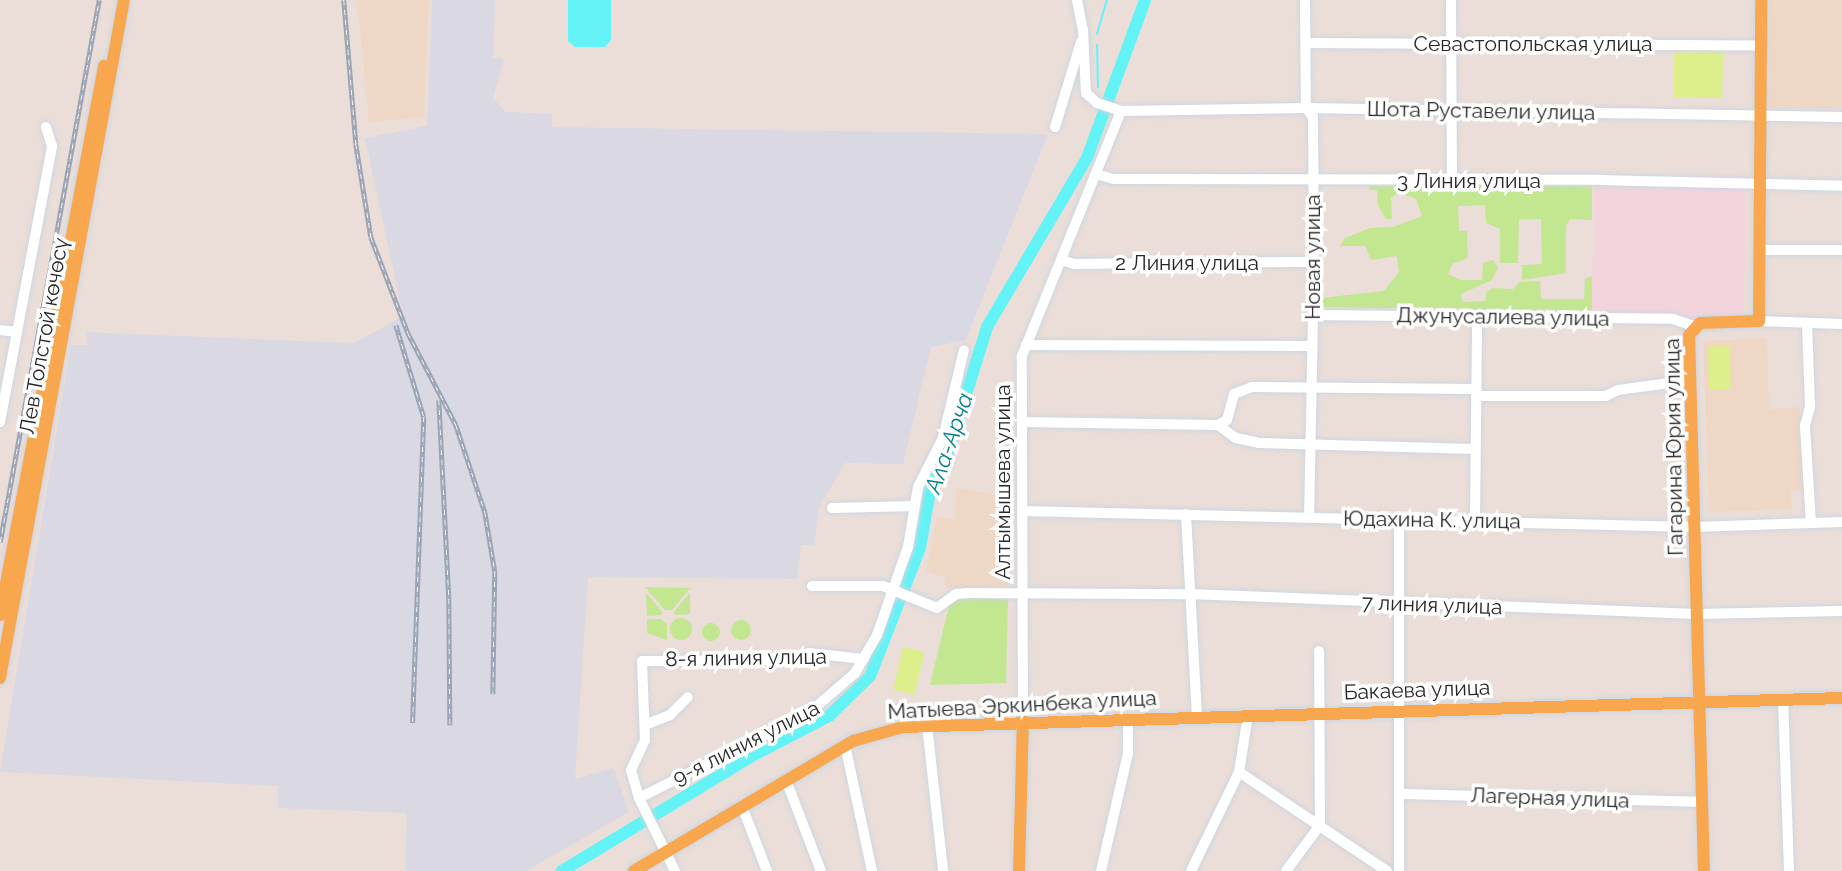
<!DOCTYPE html>
<meta charset="utf-8">
<style>
body{margin:0}
#map{position:relative;width:1842px;height:871px;overflow:hidden;background:#ebded8;font-family:Raleway,sans-serif}
div>[style]{position:absolute}
[style*='--x']{left:calc(var(--x)*1px);top:calc(var(--y)*1px);width:calc(var(--w)*1px);rotate:calc(var(--a)*1deg)}
.industrial>*{inset:0;background:#dad9e3}
.education>*{inset:0;background:#efd7c5;transform-origin:0 0}
.medical>*{inset:0;background:#f3d4dd;transform-origin:0 0}
.green>*{inset:0;background:#c3e690}
.round{border-radius:50%}
.pitch>*{inset:0;background:#ddef8b;transform-origin:0 0}
.water>*{inset:0;background:#63f3f6}
.stream>*{height:2px;margin:-1px;padding:0 1px;transform-origin:1px;border-radius:1px;background:#63f3f6}
.river>*{height:12px;margin:-6px;padding:0 6px;transform-origin:6px;border-radius:6px;background:#63f3f6}
.roads{filter:drop-shadow(0 0 2px #cdd6e2) drop-shadow(0 0 2px #cdd6e2)}
.minor>*{height:10px;margin:-5px;padding:0 5px;transform-origin:5px;border-radius:5px;background:#fff}
.major>*{height:12px;margin:-6px;padding:0 6px;transform-origin:6px;border-radius:6px;background:#f9a74f}
.rail>*{height:4.5px;margin-top:-2.25px;transform-origin:0;background:repeating-linear-gradient(90deg,#fff 0 5px,#9ba4b4 0 10px);box-sizing:border-box;border-block:2px solid #9ba4b4}
span{translate:-50% -50%;white-space:nowrap;text-align:center;line-height:1.15;-webkit-text-stroke:7px #fff;paint-order:stroke}
.street-label{font-size:21px;color:#282828}
.water-label{font-size:23px;color:#068390;font-style:italic}
</style>
<div id="map">
<div class="industrial">
<i style="clip-path:polygon(432px 0,495px 0,493px 58px,504px 59px,493px 98px,506px 112px,552px 114px,552px 127px,1048px 134px,966px 340px,931px 347px,903px 464px,845px 463px,819px 508px,814px 545px,801px 545px,797px 579px,588px 577px,575px 779px,614px 768px,629px 812px,526px 871px,405px 871px,407px 813px,278px 808px,278px 786px,0 772px,71px 345px,87px 345px,87px 333px,82px 332px,354px 343px,403px 316px,365px 138px,427px 126px)"></i>
</div>
<div class="education">
<i style="clip-path:polygon(357px 0,429px 0,424px 117px,369px 122px)"></i>
<i style="left:1770px;top:0;width:72px;height:108px"></i>
<i style="clip-path:polygon(1767px 338px,1769px 409px,1799px 407px,1801px 414px,1804px 490px,1791px 491px,1792px 509px,1709px 512px,1703px 341px)"></i>
<i style="clip-path:polygon(956px 488px,1008px 497px,1008px 591px,957px 591px,944px 585px,946px 578px,926px 571px,937px 517px,955px 519px)"></i>
</div>
<div class="medical">
<i style="left:1594px;top:186px;width:152px;height:129px;rotate:1deg"></i>
</div>
<div class="green">
<i style="clip-path:polygon(1369px 186px,1592px 186px,1592px 220px,1570px 219px,1566px 226px,1566px 273px,1522px 280px,1522px 265px,1542px 264px,1541px 219px,1519px 219px,1518px 263px,1500px 263px,1500px 229px,1486px 223px,1485px 205px,1458px 206px,1459px 231px,1467px 231px,1468px 258px,1452px 264px,1448px 274px,1461px 280px,1482px 280px,1483px 263px,1493px 260px,1498px 268px,1492px 280px,1461px 294px,1463px 302px,1486px 301px,1486px 292px,1493px 288px,1513px 289px,1520px 282px,1540px 281px,1541px 299px,1584px 299px,1585px 279px,1592px 276px,1592px 312px,1319px 307px,1320px 298px,1384px 291px,1399px 272px,1397px 256px,1371px 260px,1365px 246px,1340px 246px,1345px 238px,1370px 228px,1393px 227px,1422px 216px,1416px 199px,1399px 192px,1391px 198px,1392px 219px,1386px 219px,1378px 205px,1377px 190px,1369px 190px)"></i>
<i style="clip-path:polygon(645px 587px,690px 588px,672px 610px,665px 610px)"></i>
<i style="clip-path:polygon(690px 592px,690px 614px,675px 615px,674px 612px)"></i>
<i style="clip-path:polygon(646px 593px,662px 612px,661px 615px,647px 616px)"></i>
<i style="clip-path:polygon(951px 597px,1008px 599px,1006px 683px,930px 685px)"></i>
<i class="round" style="left:670px;top:618px;width:22px;height:22px"></i>
<i style="clip-path:polygon(647px 619px,661px 619px,667px 624px,667px 640px,647px 633px)"></i>
<i class="round" style="left:731px;top:620px;width:20px;height:20px"></i>
<i class="round" style="left:702px;top:623px;width:18px;height:18px"></i>
</div>
<div class="pitch">
<i style="left:1674px;top:51px;width:49px;height:46px;rotate:1deg"></i>
<i style="left:1730px;top:346px;width:43px;height:22px;rotate:89deg"></i>
<i style="left:903px;top:647px;width:22px;height:44px;rotate:13deg"></i>
</div>
<div class="water">
<i style="clip-path:polygon(568px 0,611px 0,611px 40px,605px 47px,575px 47px,568px 41px)"></i>
</div>
<div class="stream">
<i style="--x:1097;--y:34;--w:35;--a:-74"></i>
<i style="--x:1097;--y:45;--w:42;--a:88.6"></i>
</div>
<div class="river">
<i style="--x:562;--y:871;--w:220;--a:-31.2"></i>
<i style="--x:750;--y:757;--w:89;--a:-27.4"></i>
<i style="--x:829;--y:716;--w:57;--a:-44.3"></i>
<i style="--x:870;--y:676;--w:137;--a:-68.7"></i>
<i style="--x:920;--y:548;--w:70;--a:-80.1"></i>
<i style="--x:932;--y:479;--w:28;--a:-58"></i>
<i style="--x:947;--y:455;--w:134;--a:-72.6"></i>
<i style="--x:987;--y:327;--w:196;--a:-59.4"></i>
<i style="--x:1087;--y:158;--w:168;--a:-69.8"></i>
</div>
<div class="roads">
<div class="minor">
<i style="--x:1077;--y:0;--w:31;--a:79"></i>
<i style="--x:1083;--y:30;--w:63;--a:87.3"></i>
<i style="--x:1086;--y:93;--w:15;--a:42"></i>
<i style="--x:1097;--y:103;--w:25;--a:18"></i>
<i style="--x:1121;--y:111;--w:185;--a:-0.9"></i>
<i style="--x:1306;--y:108;--w:536;--a:0.96"></i>
<i style="--x:1305;--y:0;--w:108;--a:89.5"></i>
<i style="--x:1306;--y:108;--w:11;--a:52"></i>
<i style="--x:1313;--y:117;--w:145;--a:89.6"></i>
<i style="--x:1314;--y:262;--w:255;--a:91.1"></i>
<i style="--x:1451;--y:0;--w:183;--a:89.7"></i>
<i style="--x:1306;--y:43;--w:455;--a:0.3"></i>
<i style="--x:1055;--y:127;--w:89;--a:-73"></i>
<i style="--x:1096;--y:174;--w:19;--a:16"></i>
<i style="--x:1114;--y:179;--w:488;--a:0.1"></i>
<i style="--x:1602;--y:180;--w:240;--a:1.4"></i>
<i style="--x:1760;--y:250;--w:82;--a:0"></i>
<i style="--x:1061;--y:260;--w:14;--a:17"></i>
<i style="--x:1074;--y:264;--w:240;--a:-0.5"></i>
<i style="--x:1313;--y:315;--w:360;--a:0.6"></i>
<i style="--x:1673;--y:319;--w:21;--a:19"></i>
<i style="--x:1759;--y:321;--w:83;--a:2.1"></i>
<i style="--x:1807;--y:324;--w:83;--a:87.9"></i>
<i style="--x:1810;--y:407;--w:20;--a:105"></i>
<i style="--x:1805;--y:426;--w:97;--a:86.5"></i>
<i style="--x:0;--y:330;--w:17;--a:7"></i>
<i style="--x:1026;--y:345;--w:286;--a:0.2"></i>
<i style="--x:1476;--y:396;--w:130;--a:0"></i>
<i style="--x:1606;--y:396;--w:13;--a:-27"></i>
<i style="--x:1618;--y:390;--w:73;--a:-7.9"></i>
<i style="--x:0;--y:422;--w:281;--a:-79.3"></i>
<i style="--x:52;--y:146;--w:20;--a:-108"></i>
<i style="--x:1022;--y:422;--w:196;--a:0.9"></i>
<i style="--x:1218;--y:425;--w:10;--a:-29"></i>
<i style="--x:1227;--y:420;--w:27;--a:-75"></i>
<i style="--x:1234;--y:394;--w:19;--a:-21"></i>
<i style="--x:1252;--y:387;--w:224;--a:0.5"></i>
<i style="--x:1218;--y:425;--w:22;--a:36"></i>
<i style="--x:1236;--y:438;--w:24;--a:12"></i>
<i style="--x:1259;--y:443;--w:216;--a:1.6"></i>
<i style="--x:832;--y:508;--w:82;--a:-1.4"></i>
<i style="--x:1022;--y:511;--w:672;--a:1.36"></i>
<i style="--x:1694;--y:527;--w:148;--a:-1.9"></i>
<i style="--x:1186;--y:514;--w:202;--a:86.9"></i>
<i style="--x:1475;--y:521;--w:205;--a:-89.4"></i>
<i style="--x:812;--y:586;--w:71;--a:0"></i>
<i style="--x:883;--y:586;--w:58;--a:22.2"></i>
<i style="--x:937;--y:608;--w:24;--a:-36"></i>
<i style="--x:956;--y:594;--w:13;--a:-4"></i>
<i style="--x:969;--y:593;--w:220;--a:0.3"></i>
<i style="--x:1189;--y:594;--w:508;--a:2.25"></i>
<i style="--x:1697;--y:614;--w:145;--a:-1.2"></i>
<i style="--x:1783;--y:699;--w:172;--a:88"></i>
<i style="--x:1023;--y:720;--w:364;--a:-90.2"></i>
<i style="--x:1022;--y:356;--w:264;--a:-68"></i>
<i style="--x:647;--y:724;--w:25;--a:-21"></i>
<i style="--x:670;--y:715;--w:25;--a:-45"></i>
<i style="--x:927;--y:725;--w:147;--a:83.7"></i>
<i style="--x:845;--y:745;--w:129;--a:77.9"></i>
<i style="--x:1239;--y:772;--w:178;--a:33.8"></i>
<i style="--x:786;--y:780;--w:97;--a:69"></i>
<i style="--x:1399;--y:794;--w:303;--a:1.5"></i>
<i style="--x:639;--y:798;--w:29;--a:-106"></i>
<i style="--x:631;--y:770;--w:33;--a:-65"></i>
<i style="--x:645;--y:740;--w:79;--a:-92.2"></i>
<i style="--x:642;--y:661;--w:156;--a:-0.4"></i>
<i style="--x:798;--y:660;--w:13;--a:-32"></i>
<i style="--x:809;--y:653;--w:55;--a:6.2"></i>
<i style="--x:742;--y:806;--w:70;--a:69"></i>
<i style="--x:675;--y:871;--w:81;--a:-116.3"></i>
<i style="--x:639;--y:798;--w:191;--a:-26.7"></i>
<i style="--x:810;--y:712;--w:60;--a:-40.9"></i>
<i style="--x:855;--y:673;--w:44;--a:-59.9"></i>
<i style="--x:877;--y:635;--w:93;--a:-70.6"></i>
<i style="--x:908;--y:547;--w:61;--a:-80.5"></i>
<i style="--x:918;--y:487;--w:55;--a:-63"></i>
<i style="--x:943;--y:438;--w:90;--a:-76.6"></i>
<i style="--x:1101;--y:871;--w:121;--a:-77.1"></i>
<i style="--x:1128;--y:753;--w:34;--a:-90"></i>
<i style="--x:1191;--y:871;--w:110;--a:-64.1"></i>
<i style="--x:1239;--y:772;--w:58;--a:-81"></i>
<i style="--x:1286;--y:871;--w:57;--a:-53.5"></i>
<i style="--x:1320;--y:825;--w:174;--a:-90.3"></i>
<i style="--x:1399;--y:871;--w:353;--a:-90"></i>
</div>
<div class="major">
<i style="--x:0;--y:615;--w:559;--a:-79.27"></i>
<i style="--x:0;--y:678;--w:689;--a:-79.64"></i>
<i style="--x:634;--y:871;--w:255;--a:-30.7"></i>
<i style="--x:853;--y:741;--w:52;--a:-15.6"></i>
<i style="--x:903;--y:727;--w:939;--a:-1.77"></i>
<i style="--x:1019;--y:871;--w:151;--a:-88.5"></i>
<i style="--x:1704;--y:871;--w:536;--a:-91.6"></i>
<i style="--x:1689;--y:335;--w:16;--a:-47"></i>
<i style="--x:1700;--y:323;--w:59;--a:-1.9"></i>
<i style="--x:1759;--y:321;--w:321;--a:-89.6"></i>
</div>
</div>
<div class="rail">
<i style="--x:344;--y:0;--w:144;--a:85.2"></i>
<i style="--x:356;--y:144;--w:94;--a:80.8"></i>
<i style="--x:371;--y:237;--w:103;--a:68.9"></i>
<i style="--x:408;--y:333;--w:104;--a:62.4"></i>
<i style="--x:456;--y:425;--w:92;--a:71.6"></i>
<i style="--x:485;--y:512;--w:61;--a:80.5"></i>
<i style="--x:495;--y:572;--w:122;--a:90.9"></i>
<i style="--x:396;--y:325;--w:96;--a:73.1"></i>
<i style="--x:424;--y:417;--w:306;--a:92.1"></i>
<i style="--x:439;--y:400;--w:199;--a:87.1"></i>
<i style="--x:449;--y:599;--w:126;--a:89.5"></i>
<i style="--x:0;--y:542;--w:551;--a:-79.65"></i>
</div>
<div class="street-label">
<span style="left:1533px;top:44px">Севастопольская улица</span>
<span style="left:1481px;top:111px;rotate:1deg">Шота Руставели улица</span>
<span style="left:1469px;top:181px">3 Линия улица</span>
<span style="left:1313px;top:257px;rotate:-90deg">Новая улица</span>
<span style="left:1187px;top:263px">2 Линия улица</span>
<span style="left:1503px;top:317px;rotate:1deg">Джунусалиева улица</span>
<span style="left:44px;top:336px;rotate:-80deg">Лев Толстой көчөсү</span>
<span style="left:1674px;top:447px;rotate:-91deg">Гагарина Юрия улица</span>
<span style="left:1003px;top:482px;rotate:-90deg">Алтымышева улица</span>
<span style="left:1432px;top:520px;rotate:1deg">Юдахина К. улица</span>
<span style="left:1432px;top:605px;rotate:2deg">7 линия улица</span>
<span style="left:746px;top:658px;rotate:-1deg">8-я линия улица</span>
<span style="left:1417px;top:690px;rotate:-2deg">Бакаева улица</span>
<span style="left:1022px;top:705px;rotate:-3deg">Матыева Эркинбека улица</span>
<span style="left:746px;top:743px;rotate:-27deg">9-я линия улица</span>
<span style="left:1550px;top:798px;rotate:2deg">Лагерная улица</span>
</div>
<div class="water-label">
<span style="left:949px;top:443px;rotate:-71deg">Ала-Арча</span>
</div>
</div>
